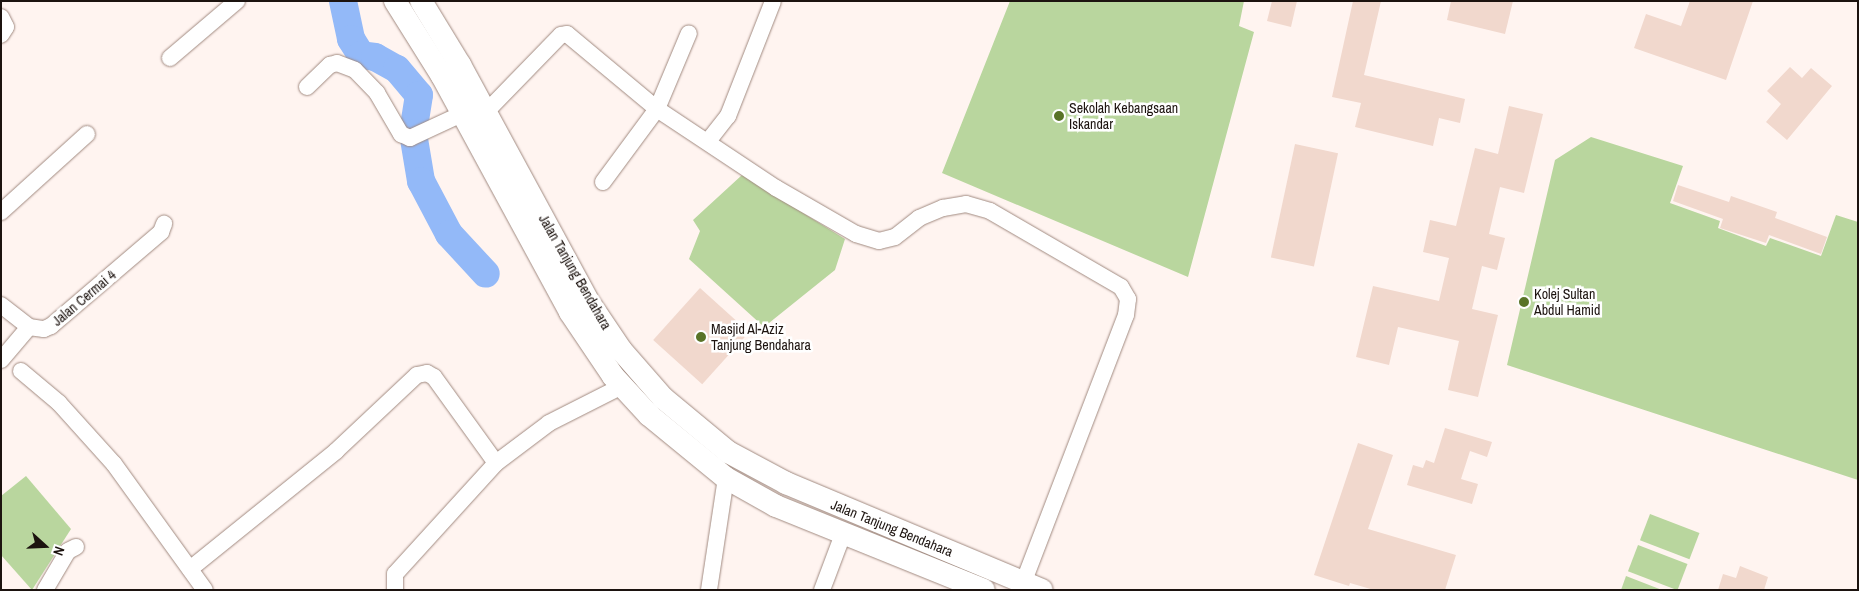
<!DOCTYPE html>
<style>
body{margin:0}
#map{position:relative;width:1859px;height:591px;overflow:hidden;background:#fff4f0;font-family:"Archivo Narrow",sans-serif}
div>[style]{position:absolute}
[style*='--x']{left:calc(var(--x)*1px);top:calc(var(--y)*1px);width:calc(var(--w)*1px);rotate:calc(var(--a)*1deg)}
.green>*{inset:0;background:#b9d69e;transform-origin:0 0}
.river>*{height:28px;margin:-14px;padding:0 14px;transform-origin:14px;border-radius:14px;background:#93b9f8}
.building>*{inset:0;background:#f1d8cd;transform-origin:0 0}
.roads{filter:drop-shadow(0 0 1px #a18a80) drop-shadow(0 0 1px #a18a80)}
.minor>*{height:16px;margin:-8px;padding:0 8px;transform-origin:8px;border-radius:8px;background:#fff}
.secondary>*{height:22px;margin:-11px;padding:0 11px;transform-origin:11px;border-radius:11px;background:#fff}
.dots>*{width:14px;height:14px;translate:-50% -50%;box-sizing:border-box;border:2px solid #fff;border-radius:50%}
span{translate:-50% -50%;white-space:nowrap;text-align:center;line-height:1.15;-webkit-text-stroke:5px #fff;paint-order:stroke}
.poi-label{font-size:14px;color:#1c130f}
.left{translate:0 -50%;text-align:left}
.street-label{font-size:14px;color:#1c130f}
.frame{position:absolute;inset:0;border:2px solid #1c130f;pointer-events:none}
.north{position:absolute;left:20px;top:521px;width:50px;height:50px;-webkit-text-stroke:4px #fff;paint-order:stroke;rotate:110deg;font-size:14px;font-weight:700;line-height:20px;text-align:center;color:#1c130f}
.north::after{content:'';display:block;margin:auto;width:18px;height:22px;background:#1c130f;clip-path:polygon(50% 0,100% 100%,50% 72%,0 100%)}
</style>
<div id="map">
<div class="green">
<i style="clip-path:polygon(1010px 1px,1244px 1px,1239px 26px,1254px 32px,1188px 277px,942px 173px)"></i>
<i style="clip-path:polygon(1591px 137px,1683px 166px,1670px 203px,1720px 221px,1718px 228px,1766px 246px,1770px 238px,1821px 256px,1836px 215px,1858px 222px,1858px 480px,1507px 365px,1555px 160px)"></i>
<i style="clip-path:polygon(742px 175px,845px 239px,835px 270px,764px 327px,689px 259px,700px 231px,693px 220px)"></i>
<i style="clip-path:polygon(26px 476px,71px 529px,32px 590px,1px 555px,1px 496px)"></i>
<i style="left:1650px;top:514px;width:53px;height:28px;rotate:21deg"></i>
<i style="left:1638px;top:545px;width:53px;height:28px;rotate:21deg"></i>
<i style="clip-path:polygon(1626px 576px,1662px 590px,1621px 590px)"></i>
</div>
<div class="river">
<i style="--x:343;--y:1;--w:39;--a:78"></i>
<i style="--x:351;--y:39;--w:19;--a:58"></i>
<i style="--x:361;--y:55;--w:14;--a:8"></i>
<i style="--x:375;--y:57;--w:25;--a:29"></i>
<i style="--x:397;--y:69;--w:34;--a:50"></i>
<i style="--x:419;--y:95;--w:38;--a:99"></i>
<i style="--x:413;--y:133;--w:49;--a:80.5"></i>
<i style="--x:421;--y:181;--w:60;--a:62.2"></i>
<i style="--x:449;--y:234;--w:54;--a:47.2"></i>
</div>
<div class="building">
<i style="clip-path:polygon(1272px 1px,1297px 1px,1291px 27px,1267px 21px)"></i>
<i style="clip-path:polygon(1353px 1px,1381px 1px,1364px 75px,1465px 99px,1460px 123px,1439px 118px,1433px 146px,1355px 127px,1361px 103px,1332px 97px)"></i>
<i style="clip-path:polygon(1451px 1px,1513px 1px,1505px 34px,1447px 20px)"></i>
<i style="clip-path:polygon(1690px 1px,1753px 1px,1726px 80px,1634px 48px,1646px 14px,1681px 26px)"></i>
<i style="clip-path:polygon(1790px 67px,1802px 78px,1811px 68px,1832px 86px,1787px 140px,1766px 122px,1781px 104px,1767px 91px)"></i>
<i style="clip-path:polygon(1509px 106px,1543px 114px,1524px 193px,1500px 187px,1489px 234px,1505px 238px,1497px 270px,1482px 266px,1472px 309px,1498px 315px,1478px 397px,1448px 390px,1459px 341px,1398px 327px,1389px 365px,1356px 357px,1373px 286px,1439px 301px,1449px 258px,1423px 252px,1430px 220px,1456px 226px,1475px 148px,1498px 154px)"></i>
<i style="left:1295px;top:144px;width:44px;height:116px;rotate:12deg"></i>
<i style="clip-path:polygon(1678px 185px,1729px 202px,1731px 196px,1777px 212px,1775px 218px,1827px 237px,1821px 254px,1769px 235px,1766px 243px,1720px 228px,1723px 219px,1673px 201px)"></i>
<i style="left:700px;top:288px;width:66px;height:70px;rotate:42deg"></i>
<i style="clip-path:polygon(1445px 428px,1492px 442px,1487px 457px,1470px 451px,1461px 479px,1478px 484px,1472px 504px,1407px 485px,1413px 465px,1423px 468px,1426px 460px,1434px 463px)"></i>
<i style="clip-path:polygon(1358px 443px,1393px 455px,1368px 529px,1456px 555px,1445px 590px,1374px 590px,1350px 583px,1349px 586px,1314px 575px)"></i>
<i style="clip-path:polygon(1740px 566px,1768px 577px,1764px 590px,1718px 590px,1723px 574px,1736px 578px)"></i>
</div>
<div class="roads">
<div class="minor">
<i style="--x:1;--y:17;--w:11;--a:63"></i>
<i style="--x:6;--y:27;--w:9;--a:122"></i>
<i style="--x:170;--y:58;--w:88;--a:-40.4"></i>
<i style="--x:307;--y:87;--w:32;--a:-44"></i>
<i style="--x:330;--y:65;--w:7;--a:-16"></i>
<i style="--x:337;--y:63;--w:19;--a:21"></i>
<i style="--x:355;--y:70;--w:32;--a:46"></i>
<i style="--x:377;--y:93;--w:48;--a:59.7"></i>
<i style="--x:401;--y:134;--w:10;--a:24"></i>
<i style="--x:410;--y:138;--w:57;--a:-24.8"></i>
<i style="--x:486;--y:112;--w:107;--a:-45.8"></i>
<i style="--x:561;--y:35;--w:6;--a:-9"></i>
<i style="--x:567;--y:34;--w:117;--a:39.8"></i>
<i style="--x:657;--y:109;--w:143;--a:33.6"></i>
<i style="--x:776;--y:188;--w:92;--a:29.9"></i>
<i style="--x:856;--y:234;--w:24;--a:17"></i>
<i style="--x:879;--y:241;--w:16;--a:-14"></i>
<i style="--x:895;--y:237;--w:31;--a:-38"></i>
<i style="--x:919;--y:218;--w:26;--a:-23"></i>
<i style="--x:943;--y:208;--w:23;--a:-10"></i>
<i style="--x:966;--y:204;--w:25;--a:16"></i>
<i style="--x:990;--y:211;--w:151;--a:30.1"></i>
<i style="--x:1121;--y:287;--w:14;--a:60"></i>
<i style="--x:1128;--y:299;--w:16;--a:97"></i>
<i style="--x:1126;--y:315;--w:285;--a:111"></i>
<i style="--x:709;--y:140;--w:31;--a:-52"></i>
<i style="--x:728;--y:116;--w:123;--a:-68.6"></i>
<i style="--x:603;--y:182;--w:91;--a:-53.5"></i>
<i style="--x:657;--y:109;--w:82;--a:-67.2"></i>
<i style="--x:1;--y:212;--w:116;--a:-42.2"></i>
<i style="--x:1;--y:305;--w:36;--a:38"></i>
<i style="--x:29;--y:327;--w:15;--a:8"></i>
<i style="--x:44;--y:329;--w:8;--a:-23"></i>
<i style="--x:51;--y:326;--w:145;--a:-40.5"></i>
<i style="--x:161;--y:232;--w:9;--a:-69"></i>
<i style="--x:1;--y:360;--w:43;--a:-49.7"></i>
<i style="--x:21;--y:371;--w:50;--a:40.1"></i>
<i style="--x:59;--y:403;--w:82;--a:48"></i>
<i style="--x:114;--y:464;--w:155;--a:54.2"></i>
<i style="--x:190;--y:569;--w:188;--a:-38.9"></i>
<i style="--x:336;--y:451;--w:111;--a:-43.2"></i>
<i style="--x:417;--y:375;--w:10;--a:-11"></i>
<i style="--x:427;--y:373;--w:8;--a:30"></i>
<i style="--x:434;--y:377;--w:106;--a:54.2"></i>
<i style="--x:45;--y:590;--w:45;--a:-59.5"></i>
<i style="--x:68;--y:551;--w:9;--a:-27"></i>
<i style="--x:395;--y:590;--w:16;--a:-90"></i>
<i style="--x:395;--y:574;--w:150;--a:-47.7"></i>
<i style="--x:496;--y:463;--w:66;--a:-37"></i>
<i style="--x:549;--y:423;--w:82;--a:-26.9"></i>
<i style="--x:709;--y:590;--w:113;--a:-81.4"></i>
<i style="--x:822;--y:590;--w:60;--a:-69.4"></i>
</div>
<div class="secondary">
<i style="--x:395;--y:1;--w:89;--a:57.9"></i>
<i style="--x:442;--y:76;--w:268;--a:61.5"></i>
<i style="--x:570;--y:312;--w:77;--a:56.1"></i>
<i style="--x:613;--y:376;--w:53;--a:47.3"></i>
<i style="--x:649;--y:415;--w:99;--a:39.3"></i>
<i style="--x:726;--y:478;--w:57;--a:29.2"></i>
<i style="--x:776;--y:506;--w:224;--a:22"></i>
<i style="--x:421;--y:1;--w:75;--a:58.6"></i>
<i style="--x:460;--y:65;--w:268;--a:61.5"></i>
<i style="--x:588;--y:301;--w:59;--a:56"></i>
<i style="--x:621;--y:350;--w:64;--a:48.8"></i>
<i style="--x:663;--y:398;--w:85;--a:39.7"></i>
<i style="--x:728;--y:452;--w:66;--a:28.1"></i>
<i style="--x:786;--y:483;--w:277;--a:22.7"></i>
</div>
</div>
<div class="dots">
<i style="left:1059px;top:116px;background:#597327"></i>
<i style="left:1524px;top:302px;background:#597327"></i>
<i style="left:701px;top:337px;background:#597327"></i>
</div>
<div class="poi-label">
<span class="left" style="left:1069px;top:116px">Sekolah Kebangsaan<br>Iskandar</span>
<span class="left" style="left:1534px;top:302px">Kolej Sultan<br>Abdul Hamid</span>
<span class="left" style="left:711px;top:337px">Masjid Al-Aziz<br>Tanjung Bendahara</span>
</div>
<div class="street-label">
<span style="left:575px;top:272px;rotate:60deg">Jalan Tanjung Bendahara</span>
<span style="left:84px;top:298px;rotate:-40deg">Jalan Cermai 4</span>
<span style="left:892px;top:528px;rotate:22deg">Jalan Tanjung Bendahara</span>
</div>
<div class="frame"></div>
<div class="north">N</div>
</div>
